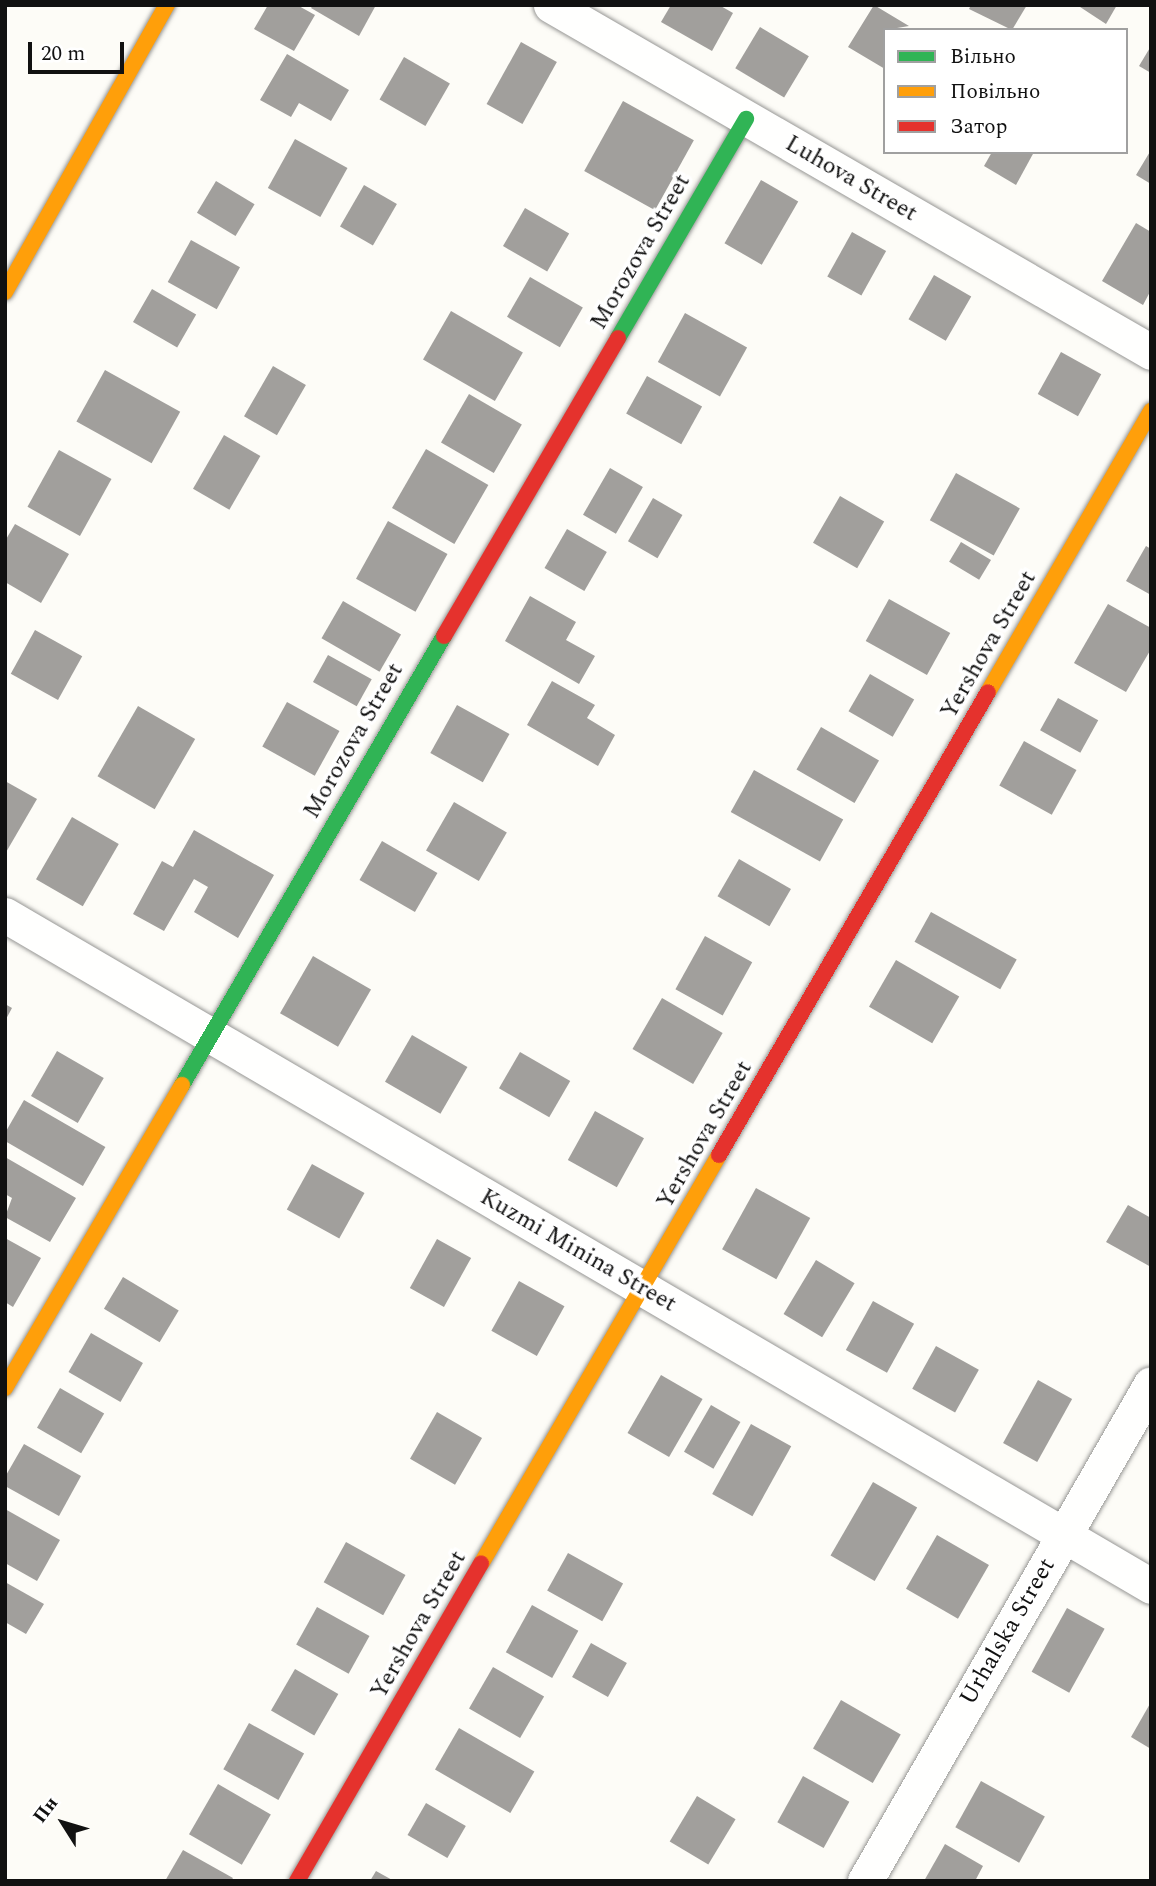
<!DOCTYPE html>
<meta charset="utf-8">
<style>
body{margin:0}
#map{position:relative;width:1156px;height:1886px;overflow:hidden;background:#fdfcf7;font-family:Spectral,serif}
div>[style]{position:absolute}
[style*='--x']{left:calc(var(--x)*1px);top:calc(var(--y)*1px);width:calc(var(--w)*1px);rotate:calc(var(--a)*1deg)}
.building>*{inset:0;background:#a19f9c;transform-origin:0 0}
.roads{filter:drop-shadow(0 0 2px #979795) drop-shadow(0 0 2px #979795)}
.street>*{height:35px;margin:-17.5px;padding:0 17.5px;transform-origin:17.5px;border-radius:17.5px;background:#fffffe}
.fast>*{height:16px;margin:-8px;padding:0 8px;transform-origin:8px;border-radius:8px;background:#30b455}
.slow>*{height:16px;margin:-8px;padding:0 8px;transform-origin:8px;border-radius:8px;background:#ff9f0a}
.jam>*{height:16px;margin:-8px;padding:0 8px;transform-origin:8px;border-radius:8px;background:#e5322d}
span{translate:-50% -50%;white-space:nowrap;text-align:center;line-height:1.15;-webkit-text-stroke:7px #fff;paint-order:stroke}
.street-label{font-size:24px;color:#111}
.frame{position:absolute;inset:0;border:7px solid #111;pointer-events:none}
.legend{position:absolute;left:883px;top:28px;width:245px;height:126px;box-sizing:border-box;background:#fff;border:2px solid #a0a0a0;margin:0;padding:9px 12px;list-style:none;font-size:21px;color:#111}
.legend li{display:flex;align-items:center;gap:14px;height:35px}
.legend b{width:35px;border:2px solid #a0a0a0}
.north{position:absolute;left:28px;top:1788px;width:70px;height:70px;-webkit-text-stroke:5px #fff;paint-order:stroke;rotate:307deg;font-size:19px;font-weight:700;line-height:28px;text-align:center;color:#111}
.north::after{content:'';display:block;margin:auto;width:24px;height:32px;background:#111;clip-path:polygon(50% 0,100% 100%,50% 72%,0 100%)}
.scale{position:absolute;left:28px;top:42px;width:96px;height:32px;box-sizing:border-box;border:4px solid #111;border-top:0;padding-left:9px;font-size:21px;line-height:24px;white-space:nowrap;color:#111;-webkit-text-stroke:5px #fff;paint-order:stroke}
</style>
<div id="map">
<div class="building">
<i style="clip-path:polygon(268px 5px,297px 5px,315px 15px,294px 51px,254px 29px)"></i>
<i style="clip-path:polygon(313px 5px,376px 5px,359px 36px,311px 8px)"></i>
<i style="clip-path:polygon(671px 5px,719px 5px,733px 13px,712px 51px,661px 22px)"></i>
<i style="clip-path:polygon(874px 5px,909px 26px,885px 30px,885px 69px,848px 47px)"></i>
<i style="clip-path:polygon(971px 5px,1027px 5px,1012px 30px,969px 9px)"></i>
<i style="clip-path:polygon(1077px 5px,1117px 5px,1106px 24px)"></i>
<i style="left:760px;top:27px;width:57px;height:48px;rotate:31deg"></i>
<i style="left:521px;top:42px;width:41px;height:71px;rotate:29deg"></i>
<i style="clip-path:polygon(1151px 46px,1151px 73px,1139px 66px)"></i>
<i style="clip-path:polygon(287px 54px,349px 90px,331px 121px,299px 103px,291px 117px,260px 100px)"></i>
<i style="left:404px;top:57px;width:53px;height:49px;rotate:30deg"></i>
<i style="left:623px;top:101px;width:81px;height:80px;rotate:29deg"></i>
<i style="left:295px;top:139px;width:60px;height:56px;rotate:29deg"></i>
<i style="clip-path:polygon(1151px 150px,1151px 184px,1136px 175px)"></i>
<i style="clip-path:polygon(992px 152px,1034px 152px,1016px 185px,984px 166px)"></i>
<i style="left:761px;top:180px;width:43px;height:73px;rotate:30deg"></i>
<i style="left:216px;top:181px;width:45px;height:37px;rotate:31deg"></i>
<i style="left:364px;top:185px;width:38px;height:48px;rotate:30deg"></i>
<i style="left:525px;top:208px;width:51px;height:44px;rotate:30deg"></i>
<i style="clip-path:polygon(1136px 223px,1151px 232px,1151px 290px,1143px 305px,1102px 281px)"></i>
<i style="left:852px;top:232px;width:39px;height:51px;rotate:29deg"></i>
<i style="left:191px;top:240px;width:56px;height:48px;rotate:29deg"></i>
<i style="left:934px;top:275px;width:43px;height:51px;rotate:30deg"></i>
<i style="left:530px;top:277px;width:61px;height:46px;rotate:30deg"></i>
<i style="left:152px;top:289px;width:51px;height:38px;rotate:30deg"></i>
<i style="left:451px;top:311px;width:83px;height:56px;rotate:30deg"></i>
<i style="left:685px;top:313px;width:71px;height:56px;rotate:29deg"></i>
<i style="left:1061px;top:352px;width:46px;height:48px;rotate:29deg"></i>
<i style="left:273px;top:366px;width:38px;height:58px;rotate:30deg"></i>
<i style="left:105px;top:370px;width:86px;height:59px;rotate:29deg"></i>
<i style="left:647px;top:376px;width:63px;height:43px;rotate:29deg"></i>
<i style="left:469px;top:394px;width:61px;height:56px;rotate:30deg"></i>
<i style="left:224px;top:435px;width:42px;height:62px;rotate:30deg"></i>
<i style="left:426px;top:449px;width:72px;height:68px;rotate:30deg"></i>
<i style="left:59px;top:450px;width:60px;height:65px;rotate:29deg"></i>
<i style="left:610px;top:468px;width:38px;height:54px;rotate:30deg"></i>
<i style="left:956px;top:473px;width:73px;height:54px;rotate:29deg"></i>
<i style="left:840px;top:496px;width:51px;height:54px;rotate:30deg"></i>
<i style="left:653px;top:498px;width:34px;height:50px;rotate:30deg"></i>
<i style="left:388px;top:521px;width:68px;height:66px;rotate:29deg"></i>
<i style="clip-path:polygon(15px 524px,69px 554px,41px 603px,5px 582px,5px 541px)"></i>
<i style="left:567px;top:529px;width:46px;height:45px;rotate:30deg"></i>
<i style="left:961px;top:542px;width:35px;height:23px;rotate:31deg"></i>
<i style="clip-path:polygon(1146px 546px,1151px 549px,1151px 595px,1126px 581px)"></i>
<i style="clip-path:polygon(530px 596px,576px 622px,566px 640px,595px 656px,579px 684px,505px 641px)"></i>
<i style="left:889px;top:599px;width:70px;height:48px;rotate:29deg"></i>
<i style="left:343px;top:601px;width:67px;height:43px;rotate:30deg"></i>
<i style="clip-path:polygon(1108px 604px,1151px 628px,1151px 649px,1126px 692px,1074px 663px)"></i>
<i style="left:35px;top:630px;width:54px;height:50px;rotate:29deg"></i>
<i style="left:328px;top:655px;width:50px;height:31px;rotate:29deg"></i>
<i style="left:870px;top:674px;width:51px;height:43px;rotate:30deg"></i>
<i style="clip-path:polygon(552px 681px,595px 705px,587px 718px,615px 735px,598px 766px,527px 725px)"></i>
<i style="left:1058px;top:698px;width:46px;height:37px;rotate:29deg"></i>
<i style="left:287px;top:702px;width:60px;height:51px;rotate:29deg"></i>
<i style="left:457px;top:705px;width:60px;height:55px;rotate:29deg"></i>
<i style="left:138px;top:706px;width:66px;height:81px;rotate:30deg"></i>
<i style="left:821px;top:727px;width:67px;height:49px;rotate:30deg"></i>
<i style="left:1024px;top:741px;width:60px;height:51px;rotate:29deg"></i>
<i style="left:754px;top:770px;width:102px;height:48px;rotate:29deg"></i>
<i style="clip-path:polygon(5px 781px,37px 799px,5px 854px)"></i>
<i style="left:454px;top:802px;width:61px;height:56px;rotate:30deg"></i>
<i style="left:72px;top:817px;width:54px;height:72px;rotate:30deg"></i>
<i style="clip-path:polygon(194px 830px,274px 875px,238px 938px,194px 912px,208px 887px,194px 879px,164px 931px,133px 914px,162px 861px,173px 867px)"></i>
<i style="left:382px;top:841px;width:64px;height:45px;rotate:30deg"></i>
<i style="left:739px;top:859px;width:60px;height:43px;rotate:30deg"></i>
<i style="left:931px;top:912px;width:98px;height:34px;rotate:29deg"></i>
<i style="left:705px;top:936px;width:54px;height:61px;rotate:29deg"></i>
<i style="left:313px;top:956px;width:67px;height:66px;rotate:30deg"></i>
<i style="left:896px;top:960px;width:73px;height:54px;rotate:30deg"></i>
<i style="left:662px;top:998px;width:70px;height:59px;rotate:30deg"></i>
<i style="clip-path:polygon(5px 1004px,12px 1008px,5px 1021px)"></i>
<i style="left:412px;top:1035px;width:64px;height:54px;rotate:30deg"></i>
<i style="left:57px;top:1051px;width:54px;height:52px;rotate:30deg"></i>
<i style="left:520px;top:1052px;width:58px;height:42px;rotate:30deg"></i>
<i style="left:24px;top:1100px;width:94px;height:45px;rotate:30deg"></i>
<i style="left:595px;top:1111px;width:56px;height:56px;rotate:29deg"></i>
<i style="clip-path:polygon(5px 1157px,76px 1198px,50px 1242px,5px 1217px,12px 1198px,5px 1194px)"></i>
<i style="left:312px;top:1164px;width:60px;height:52px;rotate:29deg"></i>
<i style="left:756px;top:1188px;width:62px;height:70px;rotate:29deg"></i>
<i style="clip-path:polygon(1128px 1205px,1151px 1218px,1151px 1267px,1106px 1242px)"></i>
<i style="clip-path:polygon(5px 1238px,41px 1258px,13px 1307px,5px 1302px)"></i>
<i style="left:437px;top:1239px;width:39px;height:56px;rotate:29deg"></i>
<i style="left:816px;top:1260px;width:45px;height:63px;rotate:31deg"></i>
<i style="left:123px;top:1277px;width:65px;height:37px;rotate:31deg"></i>
<i style="left:519px;top:1281px;width:52px;height:57px;rotate:29deg"></i>
<i style="left:873px;top:1301px;width:47px;height:56px;rotate:29deg"></i>
<i style="left:91px;top:1333px;width:60px;height:45px;rotate:30deg"></i>
<i style="left:936px;top:1346px;width:49px;height:49px;rotate:29deg"></i>
<i style="left:661px;top:1375px;width:48px;height:67px;rotate:30deg"></i>
<i style="left:1038px;top:1380px;width:39px;height:72px;rotate:29deg"></i>
<i style="left:60px;top:1388px;width:51px;height:46px;rotate:30deg"></i>
<i style="left:711px;top:1405px;width:34px;height:54px;rotate:30deg"></i>
<i style="left:437px;top:1412px;width:52px;height:54px;rotate:30deg"></i>
<i style="left:751px;top:1424px;width:46px;height:80px;rotate:29deg"></i>
<i style="clip-path:polygon(24px 1444px,81px 1476px,59px 1516px,5px 1486px,5px 1477px)"></i>
<i style="left:873px;top:1482px;width:51px;height:85px;rotate:30deg"></i>
<i style="clip-path:polygon(5px 1509px,60px 1540px,37px 1581px,5px 1563px)"></i>
<i style="left:937px;top:1535px;width:60px;height:62px;rotate:30deg"></i>
<i style="left:346px;top:1542px;width:68px;height:46px;rotate:29deg"></i>
<i style="left:568px;top:1553px;width:63px;height:43px;rotate:29deg"></i>
<i style="clip-path:polygon(5px 1582px,44px 1604px,26px 1634px,5px 1622px)"></i>
<i style="left:532px;top:1605px;width:53px;height:54px;rotate:29deg"></i>
<i style="left:317px;top:1607px;width:60px;height:43px;rotate:29deg"></i>
<i style="left:1067px;top:1608px;width:43px;height:73px;rotate:29deg"></i>
<i style="left:591px;top:1643px;width:41px;height:39px;rotate:29deg"></i>
<i style="left:493px;top:1667px;width:59px;height:48px;rotate:30deg"></i>
<i style="left:295px;top:1669px;width:50px;height:48px;rotate:30deg"></i>
<i style="left:841px;top:1700px;width:69px;height:56px;rotate:30deg"></i>
<i style="clip-path:polygon(1151px 1702px,1151px 1749px,1131px 1737px)"></i>
<i style="left:249px;top:1723px;width:63px;height:53px;rotate:29deg"></i>
<i style="left:459px;top:1728px;width:87px;height:48px;rotate:30deg"></i>
<i style="left:803px;top:1776px;width:53px;height:53px;rotate:29deg"></i>
<i style="left:981px;top:1781px;width:73px;height:53px;rotate:29deg"></i>
<i style="left:218px;top:1784px;width:61px;height:58px;rotate:30deg"></i>
<i style="left:697px;top:1796px;width:45px;height:53px;rotate:31deg"></i>
<i style="left:426px;top:1803px;width:46px;height:37px;rotate:30deg"></i>
<i style="clip-path:polygon(945px 1844px,983px 1866px,975px 1881px,924px 1881px)"></i>
<i style="clip-path:polygon(183px 1850px,233px 1878px,231px 1881px,165px 1881px)"></i>
<i style="clip-path:polygon(376px 1871px,394px 1881px,370px 1881px)"></i>
</div>
<div class="roads">
<div class="street">
<i style="--x:551;--y:5;--w:693;--a:30.04"></i>
<i style="--x:5;--y:915;--w:1328;--a:30.35"></i>
<i style="--x:865;--y:1881;--w:573;--a:-60.08"></i>
</div>
<div class="fast">
<i style="--x:618;--y:338;--w:254;--a:-59.7"></i>
<i style="--x:182;--y:1085;--w:520;--a:-59.74"></i>
</div>
<div class="slow">
<i style="--x:5;--y:292;--w:330;--a:-60.6"></i>
<i style="--x:988;--y:692;--w:325;--a:-59.9"></i>
<i style="--x:5;--y:1388;--w:351;--a:-59.7"></i>
<i style="--x:481;--y:1564;--w:473;--a:-59.8"></i>
</div>
<div class="jam">
<i style="--x:444;--y:636;--w:345;--a:-59.7"></i>
<i style="--x:719;--y:1155;--w:535;--a:-59.84"></i>
<i style="--x:297;--y:1881;--w:367;--a:-59.9"></i>
</div>
</div>
<div class="street-label">
<span style="left:851px;top:179px;rotate:30deg">Luhova Street</span>
<span style="left:641px;top:252px;rotate:-60deg">Morozova Street</span>
<span style="left:989px;top:645px;rotate:-60deg">Yershova Street</span>
<span style="left:354px;top:741px;rotate:-60deg">Morozova Street</span>
<span style="left:705px;top:1135px;rotate:-60deg">Yershova Street</span>
<span style="left:578px;top:1251px;rotate:30deg">Kuzmi Minina Street</span>
<span style="left:419px;top:1625px;rotate:-60deg">Yershova Street</span>
<span style="left:1008px;top:1632px;rotate:-60deg">Urhalska Street</span>
</div>
<div class="frame"></div>
<ul class="legend">
<li><b style="height:9px;background:#30b455"></b>Вільно</li>
<li><b style="height:9px;background:#ff9f0a"></b>Повільно</li>
<li><b style="height:9px;background:#e5322d"></b>Затор</li>
</ul>
<div class="north">Пн</div>
<div class="scale">20 m</div>
</div>
